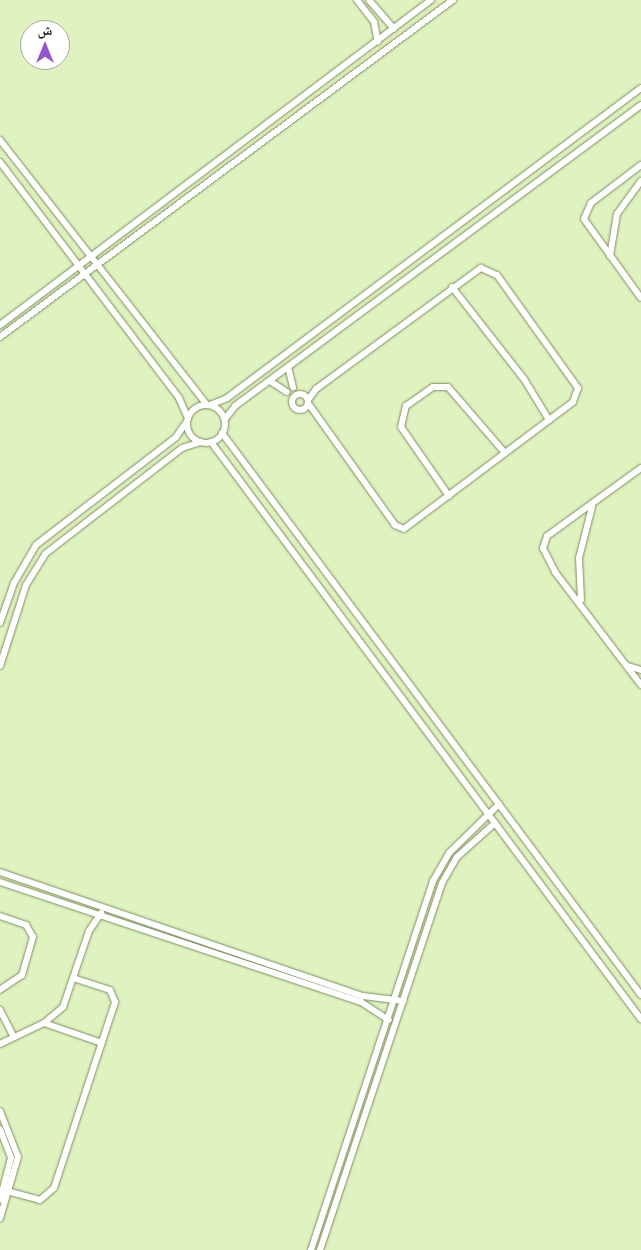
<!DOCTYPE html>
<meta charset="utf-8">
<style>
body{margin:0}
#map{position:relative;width:641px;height:1250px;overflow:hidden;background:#dff2c0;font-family:"Source Sans 3","Noto Naskh Arabic",sans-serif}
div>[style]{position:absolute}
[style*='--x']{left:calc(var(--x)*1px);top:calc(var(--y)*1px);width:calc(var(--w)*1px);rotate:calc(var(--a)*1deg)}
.roads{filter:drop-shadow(0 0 1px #7d8e60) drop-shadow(0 0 1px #7d8e60)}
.minor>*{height:6px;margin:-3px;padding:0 3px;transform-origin:3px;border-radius:3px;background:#fff}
.minor>.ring{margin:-3px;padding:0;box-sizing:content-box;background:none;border:6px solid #fff;border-radius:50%}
span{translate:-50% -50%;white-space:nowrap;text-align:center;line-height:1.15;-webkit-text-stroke:5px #fff;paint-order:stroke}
.north{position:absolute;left:20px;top:20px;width:50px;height:50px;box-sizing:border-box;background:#fff;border:1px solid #a5a7a0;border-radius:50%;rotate:0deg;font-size:14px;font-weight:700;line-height:20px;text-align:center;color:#1e2412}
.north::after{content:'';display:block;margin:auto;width:18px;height:22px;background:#9356cd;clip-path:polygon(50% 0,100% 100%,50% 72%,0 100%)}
</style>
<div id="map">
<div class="roads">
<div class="minor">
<i style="--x:357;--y:0;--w:28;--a:52"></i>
<i style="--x:374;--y:22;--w:20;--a:79"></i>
<i style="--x:369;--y:0;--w:38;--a:49"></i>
<i style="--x:0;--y:140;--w:336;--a:52"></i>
<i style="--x:0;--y:162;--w:296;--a:52.8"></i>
<i style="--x:179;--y:398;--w:22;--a:66"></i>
<i style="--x:641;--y:165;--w:63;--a:142.8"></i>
<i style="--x:591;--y:203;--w:17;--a:114"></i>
<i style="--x:584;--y:219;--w:97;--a:54.2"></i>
<i style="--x:610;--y:256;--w:43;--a:-80.5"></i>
<i style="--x:617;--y:214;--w:41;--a:-54"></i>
<i style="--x:452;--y:287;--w:117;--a:52"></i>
<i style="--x:524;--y:379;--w:48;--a:58.6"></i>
<i style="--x:0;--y:325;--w:540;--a:-37.02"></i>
<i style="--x:0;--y:337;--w:565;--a:-36.65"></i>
<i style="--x:288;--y:367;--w:21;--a:76"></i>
<i style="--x:270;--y:381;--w:20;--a:33"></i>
<i class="ring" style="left:292px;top:394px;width:10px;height:10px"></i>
<i style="--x:308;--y:400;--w:14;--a:-54"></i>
<i style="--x:316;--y:389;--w:205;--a:-36.3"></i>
<i style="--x:481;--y:268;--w:17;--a:24"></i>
<i style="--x:497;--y:275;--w:139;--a:54.4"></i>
<i style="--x:578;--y:388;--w:15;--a:110"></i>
<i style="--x:573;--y:402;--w:211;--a:143.1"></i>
<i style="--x:404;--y:529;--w:10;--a:-156"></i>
<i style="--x:395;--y:525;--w:150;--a:-125.5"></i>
<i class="ring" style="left:187px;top:405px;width:32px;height:32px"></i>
<i style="--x:210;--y:405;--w:18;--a:-22"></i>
<i style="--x:227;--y:398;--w:517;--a:-36.83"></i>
<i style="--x:225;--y:419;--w:16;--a:-52"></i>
<i style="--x:235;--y:406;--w:505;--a:-36.55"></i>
<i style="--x:222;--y:433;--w:701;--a:53.29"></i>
<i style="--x:211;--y:442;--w:720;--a:53.31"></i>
<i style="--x:641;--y:468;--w:116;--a:144.1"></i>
<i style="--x:547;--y:536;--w:13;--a:108"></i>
<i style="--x:543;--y:548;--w:27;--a:63"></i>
<i style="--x:555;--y:572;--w:142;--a:52.7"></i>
<i style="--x:449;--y:496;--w:84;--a:-124.8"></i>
<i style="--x:401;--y:427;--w:22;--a:-77"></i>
<i style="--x:406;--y:406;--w:33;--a:-35"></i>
<i style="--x:433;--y:387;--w:15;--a:0"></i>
<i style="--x:448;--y:387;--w:87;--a:49.2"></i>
<i style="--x:581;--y:600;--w:42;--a:-92.7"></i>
<i style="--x:579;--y:558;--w:53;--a:-75.7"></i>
<i style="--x:0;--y:623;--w:42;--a:-70.7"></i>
<i style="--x:14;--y:583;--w:44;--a:-59.9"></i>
<i style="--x:36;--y:545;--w:177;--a:-37.6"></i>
<i style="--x:176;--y:437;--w:19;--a:-55"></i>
<i style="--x:0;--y:666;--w:85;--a:-72.2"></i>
<i style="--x:26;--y:585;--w:36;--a:-58"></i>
<i style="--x:45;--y:554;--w:173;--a:-37.7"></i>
<i style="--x:182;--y:448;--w:20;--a:-18"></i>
<i style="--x:628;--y:666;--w:14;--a:17"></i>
<i style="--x:0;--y:872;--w:384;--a:18.9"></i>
<i style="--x:363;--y:996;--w:41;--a:7"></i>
<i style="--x:0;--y:882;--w:380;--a:18.4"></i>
<i style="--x:361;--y:1002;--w:33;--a:33"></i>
<i style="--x:0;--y:916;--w:28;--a:19"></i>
<i style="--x:26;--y:925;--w:14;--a:60"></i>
<i style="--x:33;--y:937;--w:40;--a:106"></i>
<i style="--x:22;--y:975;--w:27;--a:146"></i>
<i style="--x:0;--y:1010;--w:30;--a:63"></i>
<i style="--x:44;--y:1023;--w:61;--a:19"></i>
<i style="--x:0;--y:1044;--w:49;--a:-25.5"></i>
<i style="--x:44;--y:1023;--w:25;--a:-40"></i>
<i style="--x:63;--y:1007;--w:80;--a:-71.1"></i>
<i style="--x:89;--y:931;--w:22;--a:-56"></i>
<i style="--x:0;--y:1111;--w:49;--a:68.6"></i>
<i style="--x:18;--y:1157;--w:64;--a:106.4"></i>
<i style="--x:0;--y:1129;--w:31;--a:69"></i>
<i style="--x:11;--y:1158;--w:43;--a:104.7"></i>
<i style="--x:3;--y:1190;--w:38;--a:15"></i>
<i style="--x:40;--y:1200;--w:18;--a:-41"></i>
<i style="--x:54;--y:1188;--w:196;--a:-71.8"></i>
<i style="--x:115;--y:1002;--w:13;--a:-113"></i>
<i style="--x:110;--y:990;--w:38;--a:-162"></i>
<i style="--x:311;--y:1250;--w:389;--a:-71.7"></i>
<i style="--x:433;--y:881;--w:32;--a:-60"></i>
<i style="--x:449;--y:853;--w:70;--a:-44.4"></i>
<i style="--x:320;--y:1250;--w:387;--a:-71.6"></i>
<i style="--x:442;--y:883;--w:30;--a:-60"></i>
<i style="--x:457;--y:857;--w:51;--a:-41.8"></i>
</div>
</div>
<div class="north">ش</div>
</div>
